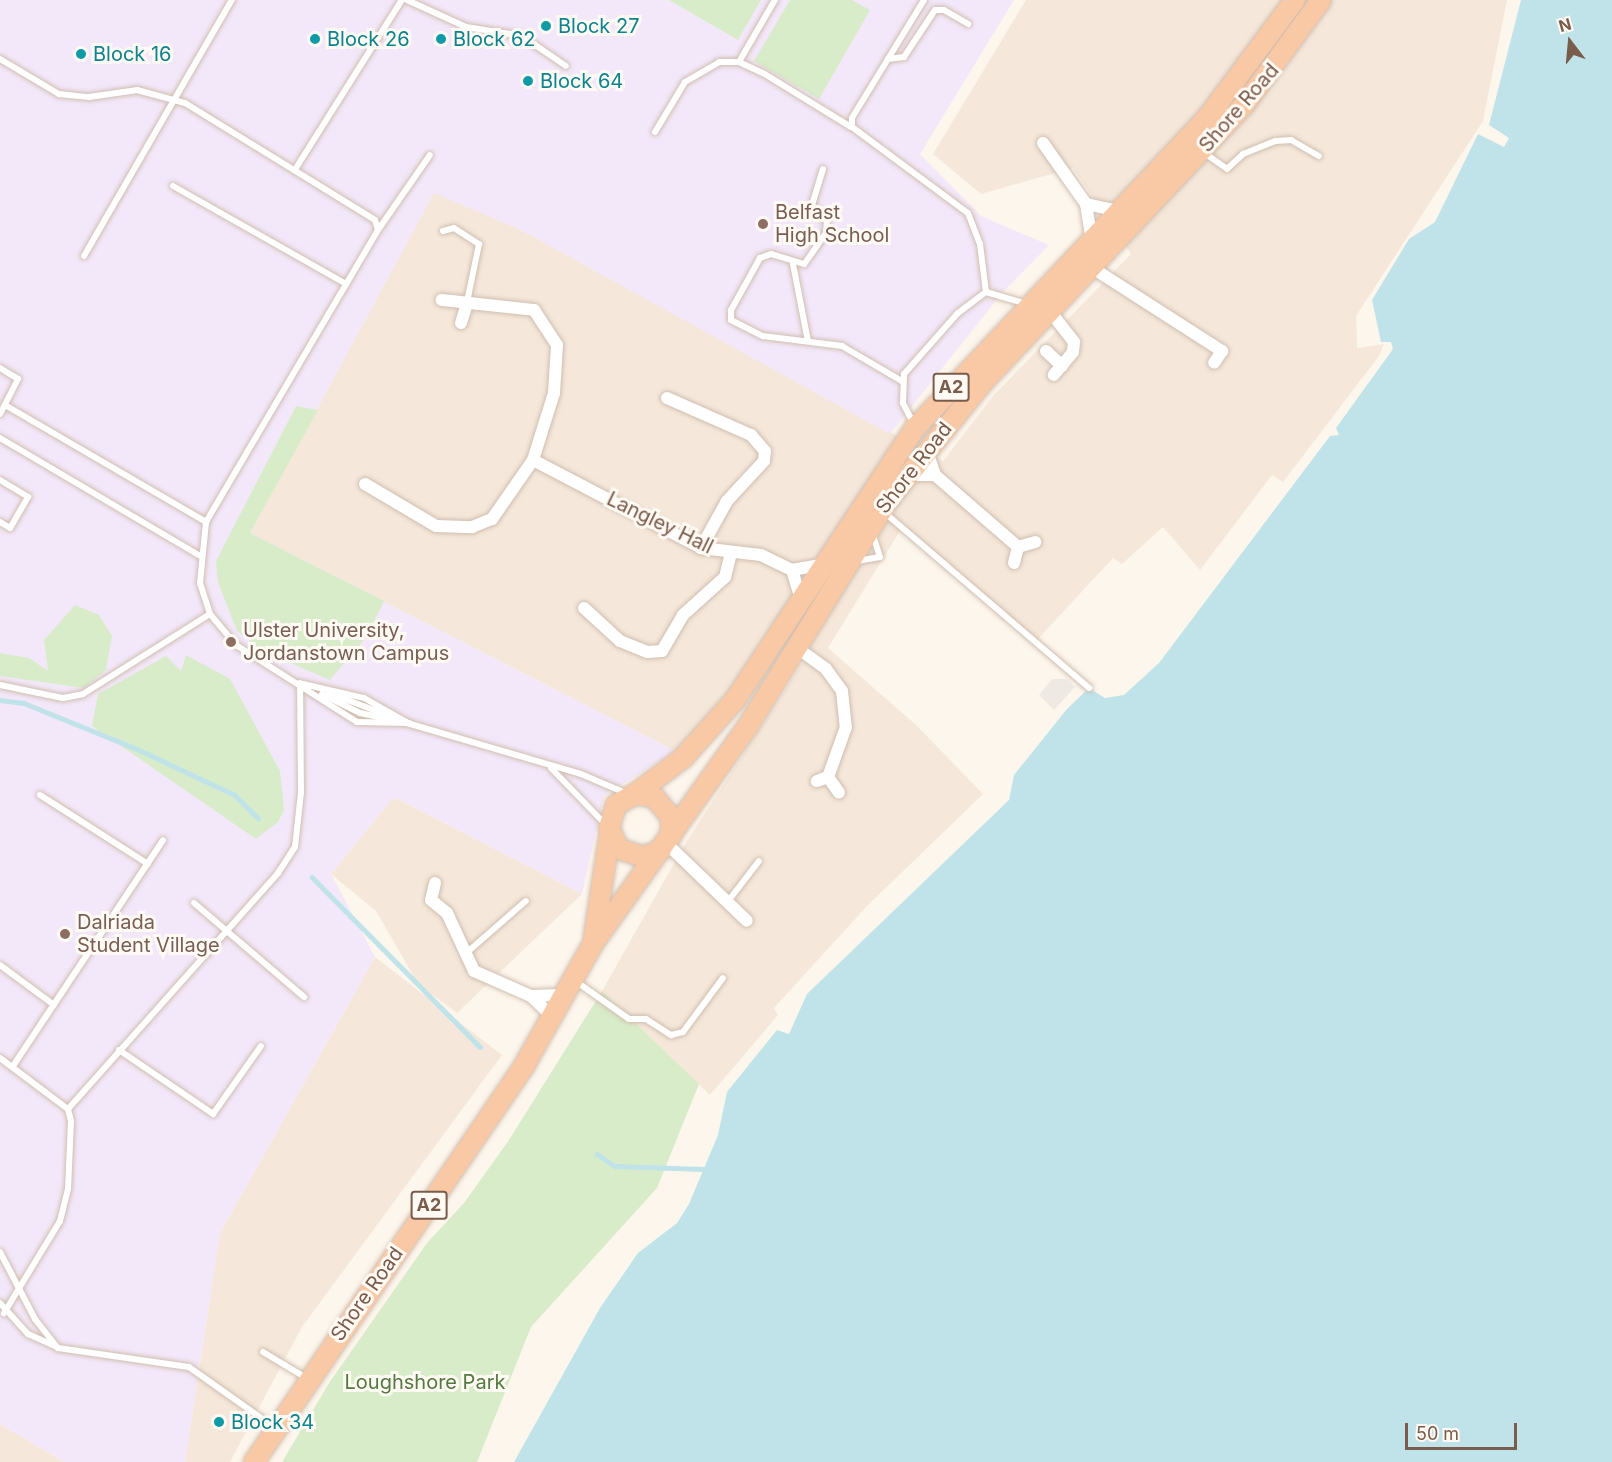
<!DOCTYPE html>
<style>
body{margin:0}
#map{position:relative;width:1612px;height:1462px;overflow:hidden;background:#fdf6ec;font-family:Inter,sans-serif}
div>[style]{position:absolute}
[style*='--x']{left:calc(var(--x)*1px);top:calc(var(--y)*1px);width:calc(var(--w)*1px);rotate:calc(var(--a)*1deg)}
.residential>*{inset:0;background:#f5e8da}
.industrial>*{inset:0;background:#efe9e4}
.education>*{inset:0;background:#f3e8fa}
.green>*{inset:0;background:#d8ecc9}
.water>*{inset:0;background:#bfe3e8}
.stream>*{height:4.5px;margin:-2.25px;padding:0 2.25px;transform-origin:2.25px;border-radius:2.25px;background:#bfe3e8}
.roads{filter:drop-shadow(0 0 2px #d1beb0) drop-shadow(0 0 2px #d1beb0)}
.service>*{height:6px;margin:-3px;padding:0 3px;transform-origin:3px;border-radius:3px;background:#fff}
.minor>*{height:12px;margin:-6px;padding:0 6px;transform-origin:6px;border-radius:6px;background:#fff}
.trunk>*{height:20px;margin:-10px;padding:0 10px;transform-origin:10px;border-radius:10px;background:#f9c8a4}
.dots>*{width:16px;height:16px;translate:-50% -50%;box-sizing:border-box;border:3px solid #fffaf3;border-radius:50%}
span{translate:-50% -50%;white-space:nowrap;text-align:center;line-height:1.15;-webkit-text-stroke:6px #fffaf3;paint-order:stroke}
.shield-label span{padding:2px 4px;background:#fffaf3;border:2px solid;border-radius:4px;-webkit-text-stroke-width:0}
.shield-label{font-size:18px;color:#7a5c4d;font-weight:700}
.culture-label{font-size:20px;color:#0d838f}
.left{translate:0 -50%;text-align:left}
.street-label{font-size:20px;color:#7a5c4d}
.education-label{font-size:20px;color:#785e54}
.park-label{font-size:20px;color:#537a41}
.north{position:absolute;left:1540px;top:12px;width:60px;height:60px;-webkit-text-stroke:4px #fffaf3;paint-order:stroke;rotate:344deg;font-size:16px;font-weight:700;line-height:24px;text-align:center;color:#7a5c4d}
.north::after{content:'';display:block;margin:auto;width:21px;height:27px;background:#7a5c4d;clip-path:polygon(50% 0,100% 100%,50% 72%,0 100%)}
.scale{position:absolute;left:1405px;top:1423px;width:112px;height:27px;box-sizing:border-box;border:3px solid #7a5c4d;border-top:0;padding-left:8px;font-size:18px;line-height:21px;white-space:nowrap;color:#7a5c4d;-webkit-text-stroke:4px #fffaf3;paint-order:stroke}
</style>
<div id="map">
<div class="residential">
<i style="clip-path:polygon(1026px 0,1507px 0,1483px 121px,1356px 316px,1357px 348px,1384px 344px,1379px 356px,1283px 482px,1272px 475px,1200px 570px,1163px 527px,1122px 564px,1113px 558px,1037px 640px,903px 526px,828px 648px,916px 725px,983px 794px,867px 906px,774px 1008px,778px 1015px,710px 1095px,602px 991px,685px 844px,810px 651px,780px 634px,675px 751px,250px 533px,434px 192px,523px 231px,943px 461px,993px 396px,1131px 254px,1073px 168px,981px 194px,933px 154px)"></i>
<i style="clip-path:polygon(394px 797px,582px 894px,457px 1013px,418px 984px,376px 911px,331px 874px)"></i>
<i style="clip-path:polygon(375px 957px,502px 1055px,302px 1327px,230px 1462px,185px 1462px,220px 1233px)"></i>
<i style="clip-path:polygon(0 1424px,64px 1462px,0 1462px)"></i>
</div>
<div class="industrial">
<i style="clip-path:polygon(1052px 679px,1067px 679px,1075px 687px,1054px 710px,1039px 695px)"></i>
</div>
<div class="education">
<i style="clip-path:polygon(0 0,1014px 0,920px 154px,981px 216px,1049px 245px,1002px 293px,890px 434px,523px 231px,434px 193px,250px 533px,675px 751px,604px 796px,582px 894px,394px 797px,331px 874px,375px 957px,220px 1233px,185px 1462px,64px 1462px,0 1424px)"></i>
</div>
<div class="green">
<i style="clip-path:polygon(669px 0,761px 0,738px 40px)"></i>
<i style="clip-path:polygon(790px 0,852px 0,870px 10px,819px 99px,754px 61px)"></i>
<i style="clip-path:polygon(296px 406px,318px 410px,250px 533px,384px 601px,367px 636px,330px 680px,263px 651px,237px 631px,218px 582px,216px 561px)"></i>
<i style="clip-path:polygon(75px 605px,99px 615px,112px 636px,106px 670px,84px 688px,0 676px,0 653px,29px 658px,48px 671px,44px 640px)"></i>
<i style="clip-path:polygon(186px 655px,230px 679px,280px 771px,284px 810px,278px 822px,256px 839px,92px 726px,98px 694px,166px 656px,181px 671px)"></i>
<i style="clip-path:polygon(602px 991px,699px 1084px,657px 1188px,531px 1327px,477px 1462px,282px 1462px,329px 1383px,427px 1243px,464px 1203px,509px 1140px)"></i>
</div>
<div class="water">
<i style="clip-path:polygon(1521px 0,1612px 0,1612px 1462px,514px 1462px,600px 1308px,638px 1253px,677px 1223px,689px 1204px,718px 1135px,727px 1092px,777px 1030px,789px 1034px,807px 994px,1009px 800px,1014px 775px,1067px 709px,1089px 688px,1105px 698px,1124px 695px,1159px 663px,1330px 436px,1339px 435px,1336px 428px,1393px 349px,1391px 342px,1381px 342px,1372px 300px,1409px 239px,1435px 222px,1478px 134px,1504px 147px,1509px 138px,1489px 125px)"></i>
</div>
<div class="stream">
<i style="--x:0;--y:700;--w:24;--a:7"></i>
<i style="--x:24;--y:703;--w:120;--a:22.1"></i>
<i style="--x:135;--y:748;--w:110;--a:25.2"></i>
<i style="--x:235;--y:795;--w:33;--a:45"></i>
<i style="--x:312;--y:877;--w:239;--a:45.3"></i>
<i style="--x:597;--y:1154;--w:22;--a:34"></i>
<i style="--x:615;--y:1166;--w:88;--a:2"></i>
</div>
<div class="roads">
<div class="service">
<i style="--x:407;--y:0;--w:65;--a:24.6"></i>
<i style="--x:466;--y:27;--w:57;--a:9.1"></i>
<i style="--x:522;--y:36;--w:53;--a:34.3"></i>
<i style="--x:924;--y:0;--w:138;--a:121.4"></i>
<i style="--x:852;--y:118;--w:9;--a:90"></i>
<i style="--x:852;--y:127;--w:144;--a:36.6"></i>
<i style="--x:968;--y:213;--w:33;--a:69"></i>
<i style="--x:980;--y:244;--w:48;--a:82.9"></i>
<i style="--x:986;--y:292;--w:43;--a:16.3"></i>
<i style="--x:0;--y:59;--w:69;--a:30.7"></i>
<i style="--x:59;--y:94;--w:30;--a:6"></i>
<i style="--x:89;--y:97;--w:49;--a:-8.3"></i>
<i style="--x:137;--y:90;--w:50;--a:15.2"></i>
<i style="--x:185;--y:103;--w:223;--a:31.6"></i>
<i style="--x:375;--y:220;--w:10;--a:73"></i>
<i style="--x:378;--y:230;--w:339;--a:120.5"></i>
<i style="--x:206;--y:522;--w:61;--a:95.6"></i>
<i style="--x:200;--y:583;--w:33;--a:72"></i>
<i style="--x:210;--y:614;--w:40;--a:50"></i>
<i style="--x:236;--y:645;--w:143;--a:32.5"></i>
<i style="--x:357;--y:722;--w:52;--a:1.1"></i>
<i style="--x:888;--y:59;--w:16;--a:-7"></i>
<i style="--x:904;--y:57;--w:56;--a:-56.6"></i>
<i style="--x:935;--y:10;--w:9;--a:0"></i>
<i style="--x:944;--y:10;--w:28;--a:30"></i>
<i style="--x:739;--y:62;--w:72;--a:-59.9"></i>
<i style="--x:655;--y:132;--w:58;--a:-59"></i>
<i style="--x:685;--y:82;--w:39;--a:-30"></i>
<i style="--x:719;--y:62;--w:20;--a:0"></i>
<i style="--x:739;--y:62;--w:26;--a:25"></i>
<i style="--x:763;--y:73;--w:103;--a:31.5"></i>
<i style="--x:1203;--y:152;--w:29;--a:35"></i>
<i style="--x:1227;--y:169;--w:22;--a:-43"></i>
<i style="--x:1243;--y:154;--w:35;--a:-22"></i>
<i style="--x:1276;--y:141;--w:15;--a:-4"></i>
<i style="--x:1291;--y:140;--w:32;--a:30"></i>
<i style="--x:296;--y:168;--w:199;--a:-57.8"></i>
<i style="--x:823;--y:169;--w:38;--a:107"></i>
<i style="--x:812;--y:205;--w:22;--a:47"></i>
<i style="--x:827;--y:221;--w:12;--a:95"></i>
<i style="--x:826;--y:233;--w:38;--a:125"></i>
<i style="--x:804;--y:264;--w:34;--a:-163"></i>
<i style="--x:771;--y:254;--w:12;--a:160"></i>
<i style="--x:760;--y:258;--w:60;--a:119.1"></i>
<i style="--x:731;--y:310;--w:10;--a:90"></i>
<i style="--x:731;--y:320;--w:36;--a:27"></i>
<i style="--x:763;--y:336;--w:80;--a:7.2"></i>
<i style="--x:842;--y:346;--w:69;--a:30.3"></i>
<i style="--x:173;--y:186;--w:199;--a:29.5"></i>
<i style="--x:378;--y:230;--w:91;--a:-55.3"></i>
<i style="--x:443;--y:231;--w:11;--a:-15"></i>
<i style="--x:454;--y:228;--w:30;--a:33"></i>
<i style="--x:479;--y:244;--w:59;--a:101.7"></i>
<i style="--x:84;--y:256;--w:296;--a:-60"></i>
<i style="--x:793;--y:264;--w:78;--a:79"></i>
<i style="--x:0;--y:368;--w:21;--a:31"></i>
<i style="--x:18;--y:379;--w:39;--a:117"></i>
<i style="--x:5;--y:405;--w:233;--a:30.2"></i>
<i style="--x:914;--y:424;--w:24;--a:-118"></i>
<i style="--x:903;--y:403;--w:29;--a:-88"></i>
<i style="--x:904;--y:374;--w:81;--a:-48.5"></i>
<i style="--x:958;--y:313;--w:35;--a:-37"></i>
<i style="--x:0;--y:438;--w:231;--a:30.5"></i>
<i style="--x:0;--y:480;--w:33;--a:31"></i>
<i style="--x:28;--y:497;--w:36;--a:120"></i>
<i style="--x:10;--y:528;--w:12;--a:-149"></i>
<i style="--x:885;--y:513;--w:269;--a:40.6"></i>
<i style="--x:857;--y:561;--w:23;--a:-10"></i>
<i style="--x:880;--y:557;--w:26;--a:-108"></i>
<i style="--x:303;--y:684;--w:63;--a:12.9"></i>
<i style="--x:364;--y:698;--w:51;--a:29.6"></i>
<i style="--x:0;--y:685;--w:64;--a:11.7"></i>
<i style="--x:63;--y:698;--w:20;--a:-11"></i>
<i style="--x:83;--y:694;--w:150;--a:-32.2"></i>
<i style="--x:329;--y:693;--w:62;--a:20.8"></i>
<i style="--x:322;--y:694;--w:42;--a:26.6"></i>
<i style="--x:360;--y:713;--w:35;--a:12"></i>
<i style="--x:407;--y:723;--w:181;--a:16.3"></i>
<i style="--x:581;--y:774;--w:51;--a:23.1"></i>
<i style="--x:551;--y:768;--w:81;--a:46"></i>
<i style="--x:40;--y:795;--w:128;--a:32.6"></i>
<i style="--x:729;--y:900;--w:49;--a:-52.4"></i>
<i style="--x:194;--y:903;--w:145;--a:40.5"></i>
<i style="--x:464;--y:955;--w:82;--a:-41.1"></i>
<i style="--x:0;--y:965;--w:67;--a:36.5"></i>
<i style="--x:574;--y:980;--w:67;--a:35.3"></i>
<i style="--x:629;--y:1019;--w:17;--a:0"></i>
<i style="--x:646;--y:1019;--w:30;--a:33"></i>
<i style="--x:671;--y:1035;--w:12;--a:-14"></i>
<i style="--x:683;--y:1032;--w:67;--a:-53.5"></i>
<i style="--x:119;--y:1050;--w:114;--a:34.2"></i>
<i style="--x:213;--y:1114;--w:83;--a:-54.8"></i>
<i style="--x:0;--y:1058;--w:85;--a:36.9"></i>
<i style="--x:68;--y:1109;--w:12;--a:76"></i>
<i style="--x:71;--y:1121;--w:68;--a:92.5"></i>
<i style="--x:68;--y:1189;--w:33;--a:104"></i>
<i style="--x:60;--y:1221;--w:108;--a:121.3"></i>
<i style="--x:13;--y:1066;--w:271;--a:-56.4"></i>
<i style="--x:68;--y:1109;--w:316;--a:-48.3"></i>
<i style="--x:278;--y:873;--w:31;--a:-57"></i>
<i style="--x:295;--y:847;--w:54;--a:-83.7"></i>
<i style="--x:301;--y:793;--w:110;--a:-90.5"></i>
<i style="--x:0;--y:1252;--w:76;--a:62.4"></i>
<i style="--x:35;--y:1319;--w:37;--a:52"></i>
<i style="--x:58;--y:1348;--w:132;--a:8.3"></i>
<i style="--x:189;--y:1367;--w:105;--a:35.3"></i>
<i style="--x:0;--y:1303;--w:42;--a:47.9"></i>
<i style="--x:28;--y:1334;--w:32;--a:24"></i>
<i style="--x:263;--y:1352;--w:52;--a:31"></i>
</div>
<div class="minor">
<i style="--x:1043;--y:143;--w:75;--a:54.8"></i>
<i style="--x:1086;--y:204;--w:33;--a:81"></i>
<i style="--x:1086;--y:204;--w:33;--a:12"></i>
<i style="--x:1091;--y:267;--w:156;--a:32.7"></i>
<i style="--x:1222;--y:351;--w:14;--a:124"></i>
<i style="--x:1049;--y:310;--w:41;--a:52"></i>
<i style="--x:1074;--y:342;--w:10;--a:96"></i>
<i style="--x:1073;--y:352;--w:30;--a:130"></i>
<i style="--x:461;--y:323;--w:21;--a:-73"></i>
<i style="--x:1046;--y:351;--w:22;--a:43"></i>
<i style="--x:667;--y:398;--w:92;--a:23.8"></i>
<i style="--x:751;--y:435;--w:21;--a:49"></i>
<i style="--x:765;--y:451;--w:10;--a:96"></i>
<i style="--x:764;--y:461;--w:54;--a:132.8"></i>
<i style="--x:727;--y:501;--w:54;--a:119"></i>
<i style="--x:533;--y:460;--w:190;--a:27.6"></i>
<i style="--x:701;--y:548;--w:60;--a:6.7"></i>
<i style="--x:761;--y:555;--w:34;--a:26"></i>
<i style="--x:792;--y:570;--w:29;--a:-10"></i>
<i style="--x:906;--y:475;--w:29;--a:0"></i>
<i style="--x:935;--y:475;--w:28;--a:-109"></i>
<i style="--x:935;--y:475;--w:110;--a:40.9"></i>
<i style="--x:365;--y:484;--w:82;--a:30.6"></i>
<i style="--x:436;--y:526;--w:36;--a:2"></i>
<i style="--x:472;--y:527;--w:22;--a:-22"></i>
<i style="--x:492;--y:519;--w:72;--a:-55.2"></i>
<i style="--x:533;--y:460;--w:70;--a:-72.6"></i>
<i style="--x:554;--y:393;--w:48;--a:-86.4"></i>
<i style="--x:557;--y:345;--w:42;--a:-123.3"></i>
<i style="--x:534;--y:310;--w:93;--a:-173.8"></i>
<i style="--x:1014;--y:563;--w:16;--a:-76"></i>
<i style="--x:1018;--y:547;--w:18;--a:-16"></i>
<i style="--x:792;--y:570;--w:31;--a:73"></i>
<i style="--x:584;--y:608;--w:49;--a:42.5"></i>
<i style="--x:620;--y:641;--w:29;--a:22"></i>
<i style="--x:647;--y:652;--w:15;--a:-4"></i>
<i style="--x:662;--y:651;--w:42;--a:-59.7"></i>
<i style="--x:683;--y:615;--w:57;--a:-42.1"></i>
<i style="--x:725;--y:577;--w:25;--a:-76"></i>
<i style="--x:796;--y:647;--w:37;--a:36"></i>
<i style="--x:826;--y:669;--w:27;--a:54"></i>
<i style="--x:842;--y:691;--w:36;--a:84"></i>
<i style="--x:846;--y:727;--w:53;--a:109.8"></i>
<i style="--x:828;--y:777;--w:12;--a:160"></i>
<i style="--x:828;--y:777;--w:19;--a:55"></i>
<i style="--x:666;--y:843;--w:112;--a:43.9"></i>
<i style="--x:435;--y:883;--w:17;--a:103"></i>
<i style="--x:431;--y:900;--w:21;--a:39"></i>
<i style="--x:447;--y:913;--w:64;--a:65"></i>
<i style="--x:474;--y:971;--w:62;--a:23.7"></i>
<i style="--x:531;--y:996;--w:30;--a:44"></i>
<i style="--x:531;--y:996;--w:35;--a:-2"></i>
</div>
<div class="trunk">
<i style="--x:635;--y:794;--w:60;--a:-36.9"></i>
<i style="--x:683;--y:758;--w:78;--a:-48.1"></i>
<i style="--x:735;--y:700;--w:328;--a:-56.5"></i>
<i style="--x:916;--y:427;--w:426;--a:-46.7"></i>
<i style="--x:1208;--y:117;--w:146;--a:-53.4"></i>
<i style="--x:661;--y:850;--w:18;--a:158"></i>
<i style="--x:644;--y:857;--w:26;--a:-162"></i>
<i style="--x:619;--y:849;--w:23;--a:-115"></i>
<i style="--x:609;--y:828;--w:24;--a:-73"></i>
<i style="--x:616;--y:805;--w:22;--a:-30"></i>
<i style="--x:635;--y:794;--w:19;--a:9"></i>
<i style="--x:654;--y:797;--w:26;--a:50"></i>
<i style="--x:671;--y:817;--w:19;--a:90"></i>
<i style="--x:594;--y:937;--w:105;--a:-81.3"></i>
<i style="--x:254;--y:1462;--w:482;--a:-55.7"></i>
<i style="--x:525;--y:1064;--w:140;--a:-60.5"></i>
<i style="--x:594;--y:942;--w:265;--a:-54.5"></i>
<i style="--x:748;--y:726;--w:262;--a:-58.2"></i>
<i style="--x:886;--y:503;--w:155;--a:-51.3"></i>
<i style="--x:983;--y:382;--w:381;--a:-46.7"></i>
<i style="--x:1244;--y:105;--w:130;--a:-53.7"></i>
</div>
</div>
<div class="dots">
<i style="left:546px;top:26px;background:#0f9aa8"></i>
<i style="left:315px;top:39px;background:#0f9aa8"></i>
<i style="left:441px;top:39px;background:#0f9aa8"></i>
<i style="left:81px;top:54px;background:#0f9aa8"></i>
<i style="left:528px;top:81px;background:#0f9aa8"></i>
<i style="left:763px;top:224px;background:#8d6e63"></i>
<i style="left:231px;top:642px;background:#8d6e63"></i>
<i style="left:65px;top:934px;background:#8d6e63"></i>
<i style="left:219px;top:1422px;background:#0f9aa8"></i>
</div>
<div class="shield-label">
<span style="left:951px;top:387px">A2</span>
<span style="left:429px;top:1205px">A2</span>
</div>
<div class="culture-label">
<span class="left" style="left:558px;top:26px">Block 27</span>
<span class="left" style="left:327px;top:39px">Block 26</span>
<span class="left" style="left:453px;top:39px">Block 62</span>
<span class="left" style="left:93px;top:54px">Block 16</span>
<span class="left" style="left:540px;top:81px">Block 64</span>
<span class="left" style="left:231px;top:1422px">Block 34</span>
</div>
<div class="street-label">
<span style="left:1239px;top:108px;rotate:-49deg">Shore Road</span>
<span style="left:914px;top:468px;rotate:-52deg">Shore Road</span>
<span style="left:660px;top:523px;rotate:26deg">Langley Hall</span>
<span style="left:367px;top:1294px;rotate:-55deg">Shore Road</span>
</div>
<div class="education-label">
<span class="left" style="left:775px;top:224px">Belfast<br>High School</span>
<span class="left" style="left:243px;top:642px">Ulster University,<br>Jordanstown Campus</span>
<span class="left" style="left:77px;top:934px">Dalriada<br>Student Village</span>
</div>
<div class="park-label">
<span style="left:425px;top:1382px">Loughshore Park</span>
</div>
<div class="north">N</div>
<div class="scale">50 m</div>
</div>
